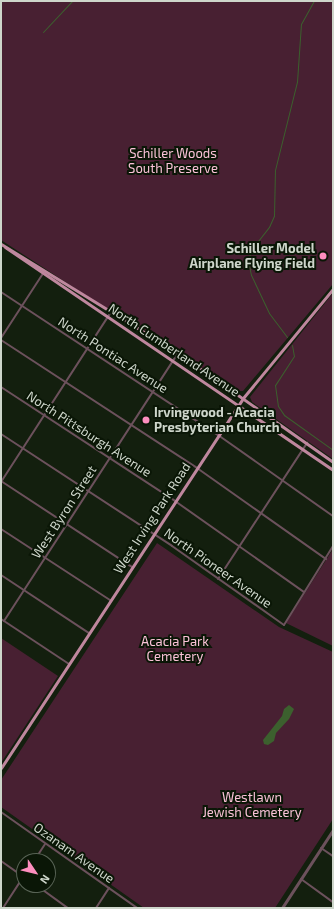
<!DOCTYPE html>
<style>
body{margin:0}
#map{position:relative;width:334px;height:909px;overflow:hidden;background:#131f0e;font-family:"Exo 2",sans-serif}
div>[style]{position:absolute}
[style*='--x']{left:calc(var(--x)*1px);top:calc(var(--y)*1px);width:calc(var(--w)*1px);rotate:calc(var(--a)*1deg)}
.green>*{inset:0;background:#482032}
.water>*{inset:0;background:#3c602e}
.stream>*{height:1px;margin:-0.5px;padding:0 0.5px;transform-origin:0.5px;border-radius:0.5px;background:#3c602e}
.minor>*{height:2px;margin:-1px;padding:0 1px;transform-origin:1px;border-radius:1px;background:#6c515c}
.tertiary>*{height:2.5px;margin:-1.25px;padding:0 1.25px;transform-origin:1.25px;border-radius:1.25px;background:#6c515c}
.primary>*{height:3px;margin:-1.5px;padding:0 1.5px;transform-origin:1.5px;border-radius:1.5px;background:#bf879e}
.dots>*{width:11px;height:11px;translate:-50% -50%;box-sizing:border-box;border:2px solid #0a1606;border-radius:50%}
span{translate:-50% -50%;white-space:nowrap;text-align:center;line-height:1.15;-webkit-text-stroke:4px #0a1606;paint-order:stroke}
.park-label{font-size:13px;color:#fbc2d8}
.poi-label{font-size:13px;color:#ced6cb;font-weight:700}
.right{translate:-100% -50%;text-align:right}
.left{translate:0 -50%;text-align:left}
.street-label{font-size:13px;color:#ced6cb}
.frame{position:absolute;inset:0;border:2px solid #ced6cb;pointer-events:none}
.north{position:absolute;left:16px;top:853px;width:40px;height:40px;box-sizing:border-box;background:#0a1606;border:1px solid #586355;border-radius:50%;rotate:125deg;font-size:11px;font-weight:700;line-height:16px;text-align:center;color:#ced6cb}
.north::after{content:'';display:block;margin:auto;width:14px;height:18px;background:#fd8ebe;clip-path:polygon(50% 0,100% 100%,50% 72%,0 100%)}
</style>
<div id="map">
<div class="green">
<i style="clip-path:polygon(1px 1px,333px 1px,333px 284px,243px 391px,236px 391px,154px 335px,93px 300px,1px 240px)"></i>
<i style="clip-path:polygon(333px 293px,333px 459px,252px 402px,250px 397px)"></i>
<i style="clip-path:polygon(157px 543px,279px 627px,333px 652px,333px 819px,275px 908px,144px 908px,1px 807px,1px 780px)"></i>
<i style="clip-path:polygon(333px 549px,333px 646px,286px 623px)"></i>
<i style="clip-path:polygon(1px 638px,58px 676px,1px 763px)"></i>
</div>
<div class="water">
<i style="clip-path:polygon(289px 705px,294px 709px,289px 719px,276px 733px,274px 741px,268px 745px,264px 744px,263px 740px,282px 716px,284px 709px)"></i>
</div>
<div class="stream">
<i style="--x:43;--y:32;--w:42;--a:-46.9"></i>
<i style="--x:287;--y:337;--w:30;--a:-127"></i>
<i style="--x:269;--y:313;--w:42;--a:-115.3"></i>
<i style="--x:251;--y:275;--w:14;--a:-102"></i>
<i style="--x:248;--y:261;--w:11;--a:-75"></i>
<i style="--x:251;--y:250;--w:29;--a:-52"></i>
<i style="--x:269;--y:227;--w:12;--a:-66"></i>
<i style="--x:274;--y:216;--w:46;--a:-88.8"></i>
<i style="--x:275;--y:170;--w:91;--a:-76"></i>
<i style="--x:297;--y:82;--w:58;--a:-86.1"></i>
<i style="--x:301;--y:24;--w:26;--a:-61"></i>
<i style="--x:292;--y:345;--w:11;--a:80"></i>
<i style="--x:294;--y:356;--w:35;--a:123"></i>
<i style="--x:275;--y:385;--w:21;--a:82"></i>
<i style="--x:278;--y:406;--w:11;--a:56"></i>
<i style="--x:284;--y:415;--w:60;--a:35.5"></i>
</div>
<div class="minor">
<i style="--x:1;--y:292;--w:260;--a:33.4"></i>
<i style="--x:218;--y:435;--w:141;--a:35.2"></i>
<i style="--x:1;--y:338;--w:79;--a:-56.9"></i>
<i style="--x:1;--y:340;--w:234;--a:33.1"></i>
<i style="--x:197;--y:468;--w:158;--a:35.2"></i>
<i style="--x:1;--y:387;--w:208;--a:33.2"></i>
<i style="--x:175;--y:501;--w:158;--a:35.2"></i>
<i style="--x:1;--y:434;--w:204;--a:33.2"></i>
<i style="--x:172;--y:546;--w:137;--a:35.2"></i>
<i style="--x:284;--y:625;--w:93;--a:-58.2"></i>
<i style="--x:1;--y:481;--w:157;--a:33.3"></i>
<i style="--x:1;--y:482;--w:202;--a:-57.1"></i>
<i style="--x:1;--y:529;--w:130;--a:33.1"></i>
<i style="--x:1;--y:575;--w:105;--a:33.4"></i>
<i style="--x:218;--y:579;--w:163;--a:-56.8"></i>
<i style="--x:1;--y:619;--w:82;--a:33.5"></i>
<i style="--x:4;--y:621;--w:320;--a:-57"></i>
<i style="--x:1;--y:812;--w:166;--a:35.2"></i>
<i style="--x:321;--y:848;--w:14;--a:34"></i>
<i style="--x:1;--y:861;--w:28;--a:35"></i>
<i style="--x:34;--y:861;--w:20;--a:-57"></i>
<i style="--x:301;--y:879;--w:39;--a:36"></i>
<i style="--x:36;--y:885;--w:39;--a:36"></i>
<i style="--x:3;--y:908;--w:38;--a:-57"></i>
<i style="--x:96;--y:908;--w:24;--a:-57"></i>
</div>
<div class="tertiary">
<i style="--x:282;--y:908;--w:93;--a:-56.8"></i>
</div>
<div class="primary">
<i style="--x:1;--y:244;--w:208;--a:31.6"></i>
<i style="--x:178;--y:353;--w:189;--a:35.1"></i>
<i style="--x:5;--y:247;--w:397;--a:34.2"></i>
<i style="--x:1;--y:768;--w:442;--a:-56.8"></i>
<i style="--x:243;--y:398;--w:141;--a:-50.5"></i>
</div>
<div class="dots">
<i style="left:323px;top:256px;background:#fd8ebe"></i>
<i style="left:146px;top:420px;background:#fd8ebe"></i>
</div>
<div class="park-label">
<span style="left:173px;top:161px">Schiller Woods<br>South Preserve</span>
<span style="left:175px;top:649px">Acacia Park<br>Cemetery</span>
<span style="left:252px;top:805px">Westlawn<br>Jewish Cemetery</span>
</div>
<div class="poi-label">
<span class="right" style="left:315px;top:256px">Schiller Model<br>Airplane Flying Field</span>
<span class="left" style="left:154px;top:420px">Irvingwood - Acacia<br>Presbyterian Church</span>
</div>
<div class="street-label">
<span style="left:174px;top:350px;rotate:34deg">North Cumberland Avenue</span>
<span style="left:113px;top:355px;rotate:33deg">North Pontiac Avenue</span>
<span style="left:89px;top:434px;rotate:33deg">North Pittsburgh Avenue</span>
<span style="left:64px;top:512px;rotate:-57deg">West Byron Street</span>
<span style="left:152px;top:518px;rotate:-57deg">West Irving Park Road</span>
<span style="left:218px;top:568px;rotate:35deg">North Pioneer Avenue</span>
<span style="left:74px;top:853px;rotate:35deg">Ozanam Avenue</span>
</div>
<div class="frame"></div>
<div class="north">N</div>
</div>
